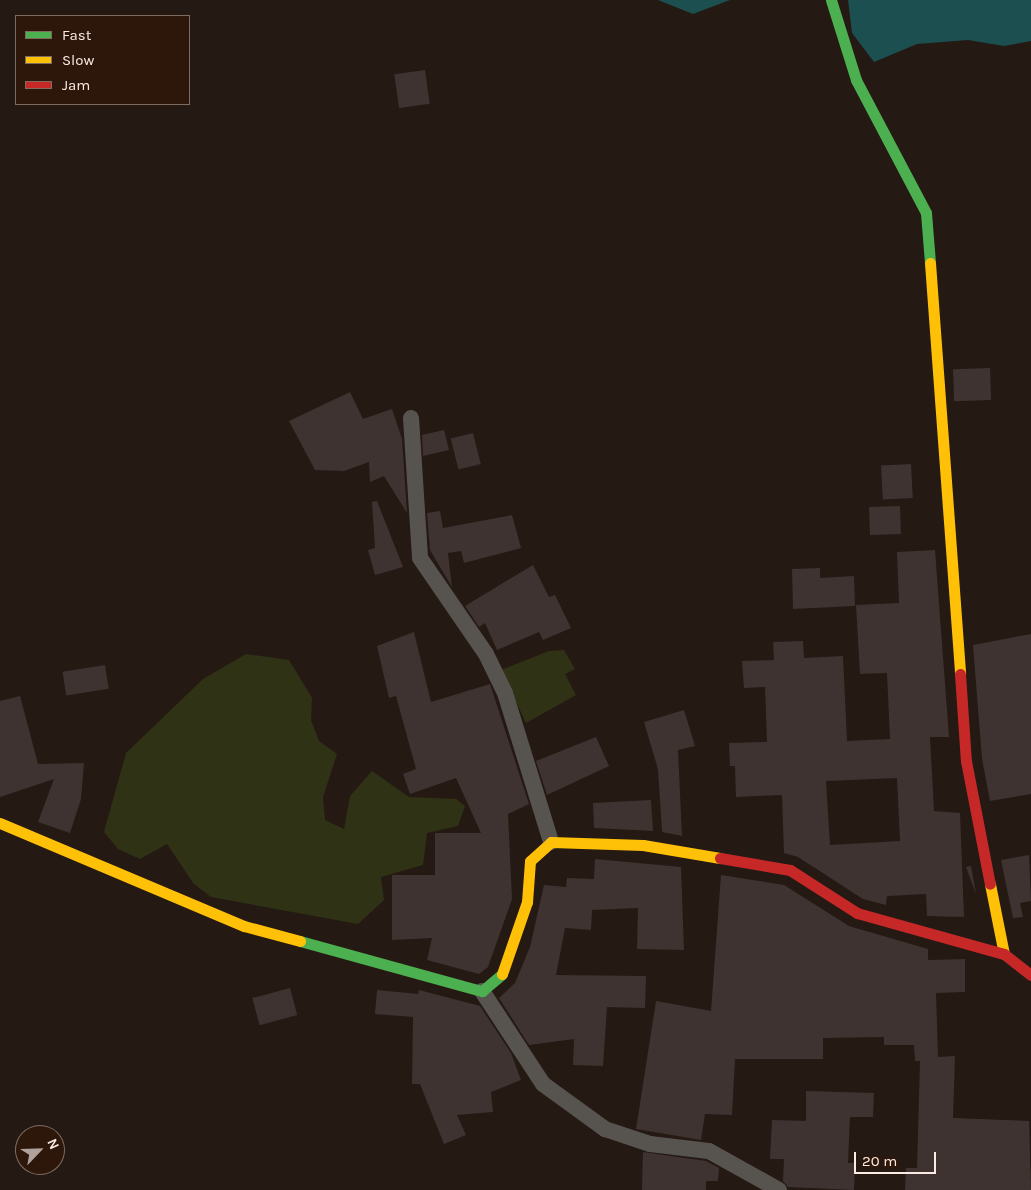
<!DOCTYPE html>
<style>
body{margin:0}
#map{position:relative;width:1031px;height:1190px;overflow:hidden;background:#251913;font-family:Karla,sans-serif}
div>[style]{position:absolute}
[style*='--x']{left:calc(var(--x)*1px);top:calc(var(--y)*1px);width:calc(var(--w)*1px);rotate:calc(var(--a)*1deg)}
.green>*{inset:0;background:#2f3214}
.water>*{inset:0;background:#1b4f50}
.building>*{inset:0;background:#3e3331;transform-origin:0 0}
.lane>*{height:16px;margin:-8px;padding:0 8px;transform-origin:8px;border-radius:8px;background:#575450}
.fast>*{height:11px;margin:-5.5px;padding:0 5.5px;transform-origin:5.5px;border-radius:5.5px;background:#4caf50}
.slow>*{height:11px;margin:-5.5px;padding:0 5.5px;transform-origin:5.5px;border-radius:5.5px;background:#ffc107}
.jam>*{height:11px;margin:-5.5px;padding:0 5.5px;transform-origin:5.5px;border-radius:5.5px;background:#c62828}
span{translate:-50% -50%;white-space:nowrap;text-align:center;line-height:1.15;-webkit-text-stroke:4.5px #2d170b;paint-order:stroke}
.legend{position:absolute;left:15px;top:15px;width:175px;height:90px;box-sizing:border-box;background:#2d170b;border:1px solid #7f6c61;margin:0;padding:6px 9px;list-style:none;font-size:15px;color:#fbebe2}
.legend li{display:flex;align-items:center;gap:10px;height:25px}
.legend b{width:25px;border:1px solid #7f6c61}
.north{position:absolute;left:15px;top:1125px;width:50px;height:50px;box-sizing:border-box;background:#2d170b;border:1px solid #7f6c61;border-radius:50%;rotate:66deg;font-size:14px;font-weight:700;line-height:20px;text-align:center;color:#fbebe2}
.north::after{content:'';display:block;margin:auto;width:18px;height:22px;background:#b0a29a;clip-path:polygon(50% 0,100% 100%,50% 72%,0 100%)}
.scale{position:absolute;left:854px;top:1152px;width:82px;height:22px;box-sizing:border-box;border:2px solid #fbebe2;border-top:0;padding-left:6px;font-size:15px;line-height:18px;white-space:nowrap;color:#fbebe2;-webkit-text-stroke:4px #2d170b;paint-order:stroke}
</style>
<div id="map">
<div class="green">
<i style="clip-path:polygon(564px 650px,575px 669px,565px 674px,576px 695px,526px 723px,501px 670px,549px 651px)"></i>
<i style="clip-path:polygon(246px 654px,289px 660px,312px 698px,311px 720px,319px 741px,337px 754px,323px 797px,325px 820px,344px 829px,350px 796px,372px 771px,409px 797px,456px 799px,465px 806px,458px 826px,427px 833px,423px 865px,381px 877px,384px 900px,358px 924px,211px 897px,193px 883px,167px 844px,140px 859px,118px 849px,104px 832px,126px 753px,203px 679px)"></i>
</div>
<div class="water">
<i style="clip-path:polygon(658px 0,730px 0,693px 14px)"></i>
<i style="clip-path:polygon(848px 0,1031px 0,1031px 41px,1004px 46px,968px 40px,917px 44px,874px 62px,852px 33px)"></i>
</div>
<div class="building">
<i style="left:425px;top:70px;width:34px;height:31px;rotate:82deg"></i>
<i style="left:990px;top:368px;width:32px;height:37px;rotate:88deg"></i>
<i style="clip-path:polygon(350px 392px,363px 419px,392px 409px,402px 439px,407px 513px,384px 476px,370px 482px,369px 462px,344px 471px,315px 470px,289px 421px)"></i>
<i style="clip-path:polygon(444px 430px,449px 450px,423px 456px,422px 435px)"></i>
<i style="left:473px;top:433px;width:32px;height:23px;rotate:76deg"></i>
<i style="left:911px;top:464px;width:34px;height:30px;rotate:87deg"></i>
<i style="clip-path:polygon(377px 501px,403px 567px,375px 575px,368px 550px,375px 548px,372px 502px)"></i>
<i style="left:900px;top:506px;width:28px;height:31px;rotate:88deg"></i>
<i style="clip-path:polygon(440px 511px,443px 528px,512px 515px,521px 548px,464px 563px,461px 551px,448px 553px,452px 587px,430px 550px,427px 513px)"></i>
<i style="clip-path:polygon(evenodd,935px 550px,949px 737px,930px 737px,934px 811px,960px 813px,964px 917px,927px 916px,926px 894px,887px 896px,886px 905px,863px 899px,798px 857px,784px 853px,782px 795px,736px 797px,735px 766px,730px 766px,729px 743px,767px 742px,765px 687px,744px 688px,742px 661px,774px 660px,773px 642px,803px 641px,804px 658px,843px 656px,847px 741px,890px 739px,887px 673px,860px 674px,856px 605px,899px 603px,897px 552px,935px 550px,897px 778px,900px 841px,830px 845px,826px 781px,897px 778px)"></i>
<i style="clip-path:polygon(533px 565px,549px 597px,555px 595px,571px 628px,543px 640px,539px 632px,497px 650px,485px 623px,479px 627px,465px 606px)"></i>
<i style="clip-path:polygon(820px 568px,820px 578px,854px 576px,855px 606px,793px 609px,792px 569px)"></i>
<i style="clip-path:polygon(414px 632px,431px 702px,490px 684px,529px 804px,508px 814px,512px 899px,488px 967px,479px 974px,427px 960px,432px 938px,392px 940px,392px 875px,435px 875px,435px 833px,481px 833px,456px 778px,410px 794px,403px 774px,416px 769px,396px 696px,389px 698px,377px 646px)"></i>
<i style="clip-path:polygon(1031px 634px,1031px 794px,990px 801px,982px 759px,973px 645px)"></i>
<i style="left:105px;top:665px;width:24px;height:43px;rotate:81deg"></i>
<i style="clip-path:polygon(20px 696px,38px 764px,84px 763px,81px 799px,70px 833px,38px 822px,54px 779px,0 797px,0 701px)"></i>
<i style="clip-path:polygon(684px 710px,695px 746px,678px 750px,682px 836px,662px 832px,658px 769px,644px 722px)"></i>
<i style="clip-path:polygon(596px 737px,609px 766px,547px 795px,536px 761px)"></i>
<i style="clip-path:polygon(651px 800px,653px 831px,594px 828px,593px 803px)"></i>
<i style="clip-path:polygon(1029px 855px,1031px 901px,1020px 903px,1023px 917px,1013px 918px,1001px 860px)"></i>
<i style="clip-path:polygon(595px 859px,681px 867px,684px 950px,637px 949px,638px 908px,592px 910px,591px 930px,565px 928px,556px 975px,646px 976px,645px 1008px,607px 1007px,603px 1066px,573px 1065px,574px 1039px,529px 1045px,499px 998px,515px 983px,530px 947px,544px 885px,566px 887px,567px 878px,594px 879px)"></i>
<i style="clip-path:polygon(971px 866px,976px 894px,966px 867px)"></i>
<i style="clip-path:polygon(721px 875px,784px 885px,849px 926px,928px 949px,928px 960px,965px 959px,965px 992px,936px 993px,938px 1057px,955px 1056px,953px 1118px,1029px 1121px,1031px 1190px,905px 1190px,906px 1168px,917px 1168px,920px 1061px,915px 1061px,914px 1045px,884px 1045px,884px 1037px,823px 1038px,823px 1059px,735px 1059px,732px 1115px,705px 1114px,701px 1140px,636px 1129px,656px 1001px,711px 1011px)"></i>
<i style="left:290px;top:988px;width:28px;height:39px;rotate:75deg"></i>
<i style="clip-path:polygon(377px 990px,418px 994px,419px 990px,480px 1006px,511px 1053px,521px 1080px,491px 1092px,493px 1112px,457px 1115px,466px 1135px,444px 1144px,420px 1084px,412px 1084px,413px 1017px,375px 1014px)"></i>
<i style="clip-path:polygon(806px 1091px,874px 1093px,873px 1117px,850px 1117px,848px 1163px,855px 1163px,854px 1190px,788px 1187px,783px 1181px,784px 1159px,770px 1159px,772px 1120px,806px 1121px)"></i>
<i style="clip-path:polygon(643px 1152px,706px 1161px,719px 1168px,718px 1181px,706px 1181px,706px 1190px,642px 1190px)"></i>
</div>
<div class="lane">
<i style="--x:411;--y:418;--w:140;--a:86.3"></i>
<i style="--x:420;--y:558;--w:116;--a:55.5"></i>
<i style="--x:486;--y:654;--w:43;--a:64"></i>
<i style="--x:505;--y:693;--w:156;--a:72.8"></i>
<i style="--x:482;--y:991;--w:111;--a:56.7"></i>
<i style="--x:543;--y:1084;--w:77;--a:36"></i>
<i style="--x:605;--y:1129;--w:47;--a:18.4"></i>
<i style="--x:650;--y:1144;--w:59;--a:6.8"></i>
<i style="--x:709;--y:1151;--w:80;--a:29.1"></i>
</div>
<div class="fast">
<i style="--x:831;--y:0;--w:84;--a:72.6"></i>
<i style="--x:856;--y:80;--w:150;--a:62.2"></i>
<i style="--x:926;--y:213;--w:50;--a:85.4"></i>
<i style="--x:300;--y:941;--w:189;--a:15.4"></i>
<i style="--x:482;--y:991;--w:26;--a:-40"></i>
</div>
<div class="slow">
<i style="--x:930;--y:263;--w:412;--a:85.8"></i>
<i style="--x:0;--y:823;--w:265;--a:22.9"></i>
<i style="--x:244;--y:926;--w:58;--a:15"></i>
<i style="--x:990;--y:884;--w:71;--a:78.7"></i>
<i style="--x:502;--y:974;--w:76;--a:-70.9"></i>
<i style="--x:527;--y:902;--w:41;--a:-85.8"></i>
<i style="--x:530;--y:861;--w:28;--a:-42"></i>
<i style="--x:551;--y:842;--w:92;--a:1.9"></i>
<i style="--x:643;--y:845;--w:78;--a:9.6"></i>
</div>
<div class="jam">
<i style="--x:960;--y:674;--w:87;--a:86.1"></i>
<i style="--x:966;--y:761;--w:125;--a:79"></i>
<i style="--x:720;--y:858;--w:71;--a:9.7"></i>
<i style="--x:790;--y:870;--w:80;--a:32.7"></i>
<i style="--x:857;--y:913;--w:153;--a:15.6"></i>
<i style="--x:1004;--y:954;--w:34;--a:38"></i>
</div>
<ul class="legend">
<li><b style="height:6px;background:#4caf50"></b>Fast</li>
<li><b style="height:6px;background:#ffc107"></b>Slow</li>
<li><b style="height:6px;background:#c62828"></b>Jam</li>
</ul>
<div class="north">N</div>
<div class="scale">20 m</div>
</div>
